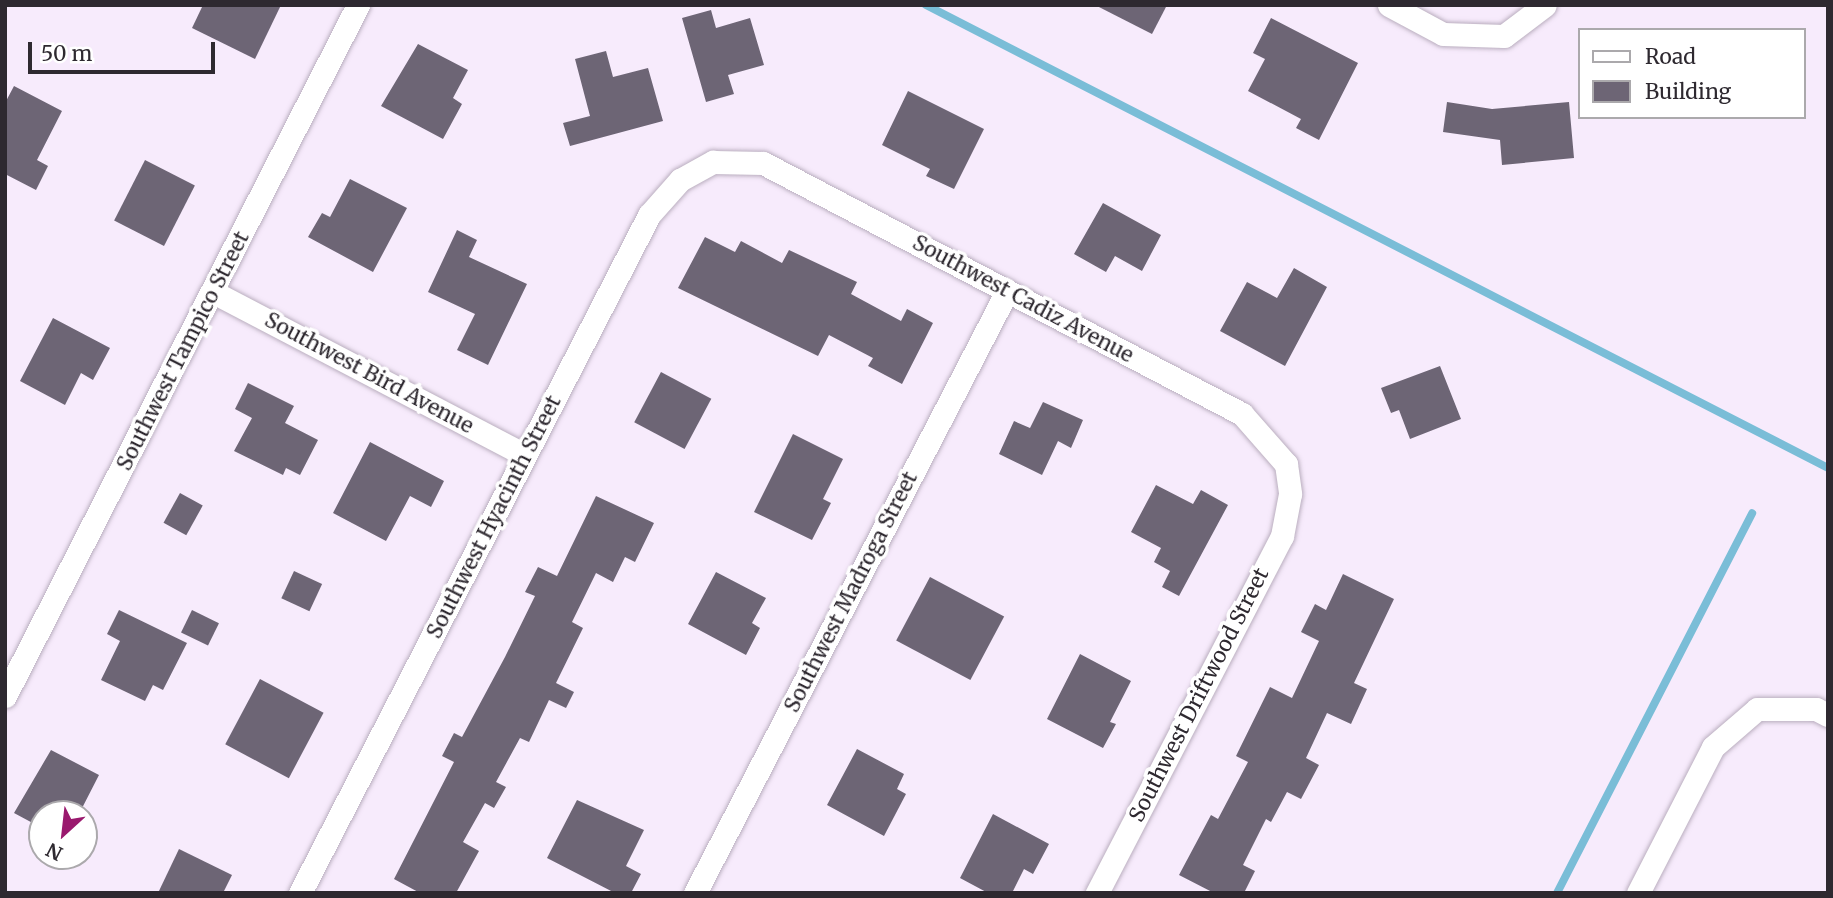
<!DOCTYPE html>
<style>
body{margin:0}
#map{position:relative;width:1833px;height:898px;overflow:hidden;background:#f7ebfc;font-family:Merriweather,serif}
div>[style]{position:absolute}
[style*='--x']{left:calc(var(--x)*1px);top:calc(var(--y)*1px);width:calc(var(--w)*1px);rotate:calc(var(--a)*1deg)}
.stream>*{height:8px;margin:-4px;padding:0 4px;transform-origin:4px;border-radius:4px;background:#7abdd7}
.building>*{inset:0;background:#6d6575;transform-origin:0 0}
.roads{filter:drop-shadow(0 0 2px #baaebf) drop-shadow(0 0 2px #baaebf)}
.minor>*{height:23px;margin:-11.5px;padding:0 11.5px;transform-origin:11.5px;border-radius:11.5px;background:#fff}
span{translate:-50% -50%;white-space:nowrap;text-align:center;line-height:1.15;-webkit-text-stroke:7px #fff;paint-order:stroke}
.street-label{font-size:21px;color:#2e2930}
.frame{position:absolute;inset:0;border:7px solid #2e2930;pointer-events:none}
.legend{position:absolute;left:1578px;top:28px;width:228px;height:91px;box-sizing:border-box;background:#fff;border:2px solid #aba9ac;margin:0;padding:9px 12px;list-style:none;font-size:21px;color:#2e2930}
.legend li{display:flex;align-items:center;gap:14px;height:35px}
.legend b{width:35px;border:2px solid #aba9ac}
.north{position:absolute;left:28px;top:800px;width:70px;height:70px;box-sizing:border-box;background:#fff;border:2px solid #aba9ac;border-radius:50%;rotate:207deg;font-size:19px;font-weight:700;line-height:28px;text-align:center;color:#2e2930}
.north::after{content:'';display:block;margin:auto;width:24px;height:32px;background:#9a196e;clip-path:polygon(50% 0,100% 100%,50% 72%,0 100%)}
.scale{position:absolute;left:28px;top:42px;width:187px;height:32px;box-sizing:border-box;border:4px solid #2e2930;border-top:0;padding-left:9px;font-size:21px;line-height:24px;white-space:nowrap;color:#2e2930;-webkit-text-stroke:5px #fff;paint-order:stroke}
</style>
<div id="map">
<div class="stream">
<i style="--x:926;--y:5;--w:1014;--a:27.17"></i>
<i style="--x:1557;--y:893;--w:427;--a:-62.8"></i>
</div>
<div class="building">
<i style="clip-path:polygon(203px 5px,281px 5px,255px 59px,192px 28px)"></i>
<i style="clip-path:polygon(1095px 5px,1167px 5px,1152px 34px)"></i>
<i style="clip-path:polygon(711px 10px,716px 28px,750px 18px,764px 65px,728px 75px,734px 94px,706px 102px,682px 18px)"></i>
<i style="clip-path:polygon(1271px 18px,1358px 63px,1319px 140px,1296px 128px,1301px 119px,1248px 91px,1265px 59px,1253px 53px)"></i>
<i style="clip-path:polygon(418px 44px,468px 70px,453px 98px,462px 104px,443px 139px,381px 106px)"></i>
<i style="clip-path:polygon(606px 51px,613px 77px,648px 68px,663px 121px,570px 146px,563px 123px,590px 116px,575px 59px)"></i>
<i style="clip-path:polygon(14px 86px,62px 111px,37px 160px,48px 166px,36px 190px,5px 174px,5px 103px)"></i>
<i style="clip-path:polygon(908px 91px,984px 129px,954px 189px,926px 176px,930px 169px,882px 145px)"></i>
<i style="clip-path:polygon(1447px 102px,1492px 109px,1569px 102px,1574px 158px,1502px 165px,1500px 140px,1443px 132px)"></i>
<i style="left:145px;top:160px;width:56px;height:68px;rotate:27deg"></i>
<i style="clip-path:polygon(350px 179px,407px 208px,373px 272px,308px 237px,322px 213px,330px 217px)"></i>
<i style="clip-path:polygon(1103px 203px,1161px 235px,1142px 271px,1115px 256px,1106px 272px,1074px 254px)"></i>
<i style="clip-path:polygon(457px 230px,477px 240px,469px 257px,527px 284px,488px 365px,457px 350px,475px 314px,428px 292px)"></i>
<i style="clip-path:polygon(705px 237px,735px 252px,741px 241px,782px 263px,789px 250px,857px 282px,851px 294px,901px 321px,907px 309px,933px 323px,902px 384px,868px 366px,873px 358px,829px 335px,818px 356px,678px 288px)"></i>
<i style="clip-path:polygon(1294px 268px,1327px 287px,1285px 366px,1220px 331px,1247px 282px,1277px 298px)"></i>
<i style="clip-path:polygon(53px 318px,110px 348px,93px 380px,81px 373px,65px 405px,20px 381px)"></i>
<i style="clip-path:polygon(1440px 366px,1461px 419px,1410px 439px,1399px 410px,1391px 413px,1381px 388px)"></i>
<i style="left:661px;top:372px;width:57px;height:57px;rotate:28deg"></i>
<i style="clip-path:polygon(248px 383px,294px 406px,285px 423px,318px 440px,300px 475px,286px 468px,283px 475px,234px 451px,252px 418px,235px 409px)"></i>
<i style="clip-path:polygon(1043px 402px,1083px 420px,1071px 448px,1058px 441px,1042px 475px,999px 454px,1014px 421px,1030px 428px)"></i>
<i style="clip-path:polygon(793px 434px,843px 459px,823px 499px,831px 503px,812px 540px,754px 512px)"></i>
<i style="clip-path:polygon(370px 442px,444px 481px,431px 507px,410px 496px,386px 541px,333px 513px)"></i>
<i style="clip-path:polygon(1156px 485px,1193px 504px,1201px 490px,1228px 505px,1179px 596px,1162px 587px,1170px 571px,1154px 562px,1161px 548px,1131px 532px)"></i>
<i style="left:180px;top:493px;width:26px;height:34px;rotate:29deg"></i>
<i style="clip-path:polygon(596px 496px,654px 523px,635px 562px,625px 557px,613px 582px,596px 573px,572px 622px,583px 628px,556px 683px,574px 692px,566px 708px,549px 700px,529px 742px,520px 738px,496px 782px,506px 787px,494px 808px,485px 803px,463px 842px,479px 851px,456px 893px,420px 893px,394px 879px,454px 762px,442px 756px,454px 733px,462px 737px,505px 657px,535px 596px,525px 592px,538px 567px,557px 576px)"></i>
<i style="left:294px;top:571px;width:31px;height:30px;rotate:25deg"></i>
<i style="clip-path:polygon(716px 572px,766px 598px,752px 623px,760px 628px,746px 655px,688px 624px)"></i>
<i style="clip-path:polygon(1343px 574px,1394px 599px,1354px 683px,1367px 689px,1351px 724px,1327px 713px,1306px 758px,1319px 765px,1301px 799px,1287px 792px,1271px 822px,1266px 819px,1243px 865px,1255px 871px,1244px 893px,1214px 893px,1179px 875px,1211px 815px,1218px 819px,1248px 762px,1236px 756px,1270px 687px,1292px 698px,1319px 641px,1301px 632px,1315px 604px,1326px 610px)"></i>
<i style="left:930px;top:577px;width:84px;height:72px;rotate:28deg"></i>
<i style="clip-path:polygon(119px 610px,187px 643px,163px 690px,153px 685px,145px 701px,101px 680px,120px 641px,107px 634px)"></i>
<i style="left:192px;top:610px;width:30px;height:25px;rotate:26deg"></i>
<i style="clip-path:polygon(1080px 654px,1131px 681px,1110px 722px,1116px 724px,1103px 748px,1047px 719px)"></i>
<i style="left:260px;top:679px;width:72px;height:74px;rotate:28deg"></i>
<i style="clip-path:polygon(857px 749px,904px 774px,897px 789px,906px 794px,884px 836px,827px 805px)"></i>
<i style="clip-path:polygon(51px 750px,99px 775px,79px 814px,42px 814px,42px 828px,14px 813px)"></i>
<i style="clip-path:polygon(577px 800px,644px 830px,626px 866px,641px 874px,631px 893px,615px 893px,547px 858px)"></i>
<i style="clip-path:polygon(993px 814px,1049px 844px,1033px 874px,1024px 869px,1012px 893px,988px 893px,960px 878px)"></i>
<i style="clip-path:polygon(179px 849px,232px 875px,223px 893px,158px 893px)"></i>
</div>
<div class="roads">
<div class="minor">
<i style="--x:1389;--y:5;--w:61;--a:28.2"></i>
<i style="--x:1443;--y:34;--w:61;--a:1.9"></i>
<i style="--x:1504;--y:36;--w:51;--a:-37.1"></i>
<i style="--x:213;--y:292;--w:352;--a:27.6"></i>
<i style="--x:5;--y:696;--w:776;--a:-62.94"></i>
<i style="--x:300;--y:893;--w:763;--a:-62.76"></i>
<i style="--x:649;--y:215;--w:47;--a:-48.5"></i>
<i style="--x:680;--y:180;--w:38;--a:-29"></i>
<i style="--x:713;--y:162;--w:50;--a:1.1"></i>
<i style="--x:763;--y:163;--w:541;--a:27.65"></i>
<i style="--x:1242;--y:414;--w:67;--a:48.7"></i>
<i style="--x:1286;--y:464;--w:30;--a:82"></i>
<i style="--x:1290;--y:494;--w:43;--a:100.8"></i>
<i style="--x:1282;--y:536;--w:402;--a:117.4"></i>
<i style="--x:695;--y:893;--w:678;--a:-62.6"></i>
<i style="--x:1638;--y:893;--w:164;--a:-62.8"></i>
<i style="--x:1713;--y:747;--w:58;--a:-40.8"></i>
<i style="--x:1757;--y:709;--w:59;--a:0"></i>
<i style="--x:1816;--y:709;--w:13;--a:27"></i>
</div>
</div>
<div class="street-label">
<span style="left:1023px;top:299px;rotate:28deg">Southwest Cadiz Avenue</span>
<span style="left:183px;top:351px;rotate:-63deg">Southwest Tampico Street</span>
<span style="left:369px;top:373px;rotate:28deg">Southwest Bird Avenue</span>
<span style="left:494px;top:517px;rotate:-63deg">Southwest Hyacinth Street</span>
<span style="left:851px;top:592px;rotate:-63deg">Southwest Madroga Street</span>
<span style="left:1199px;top:695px;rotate:-63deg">Southwest Driftwood Street</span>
</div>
<div class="frame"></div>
<ul class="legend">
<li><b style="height:9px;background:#fff"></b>Road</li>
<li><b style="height:19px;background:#6d6575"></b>Building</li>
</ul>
<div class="north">N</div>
<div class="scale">50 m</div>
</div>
